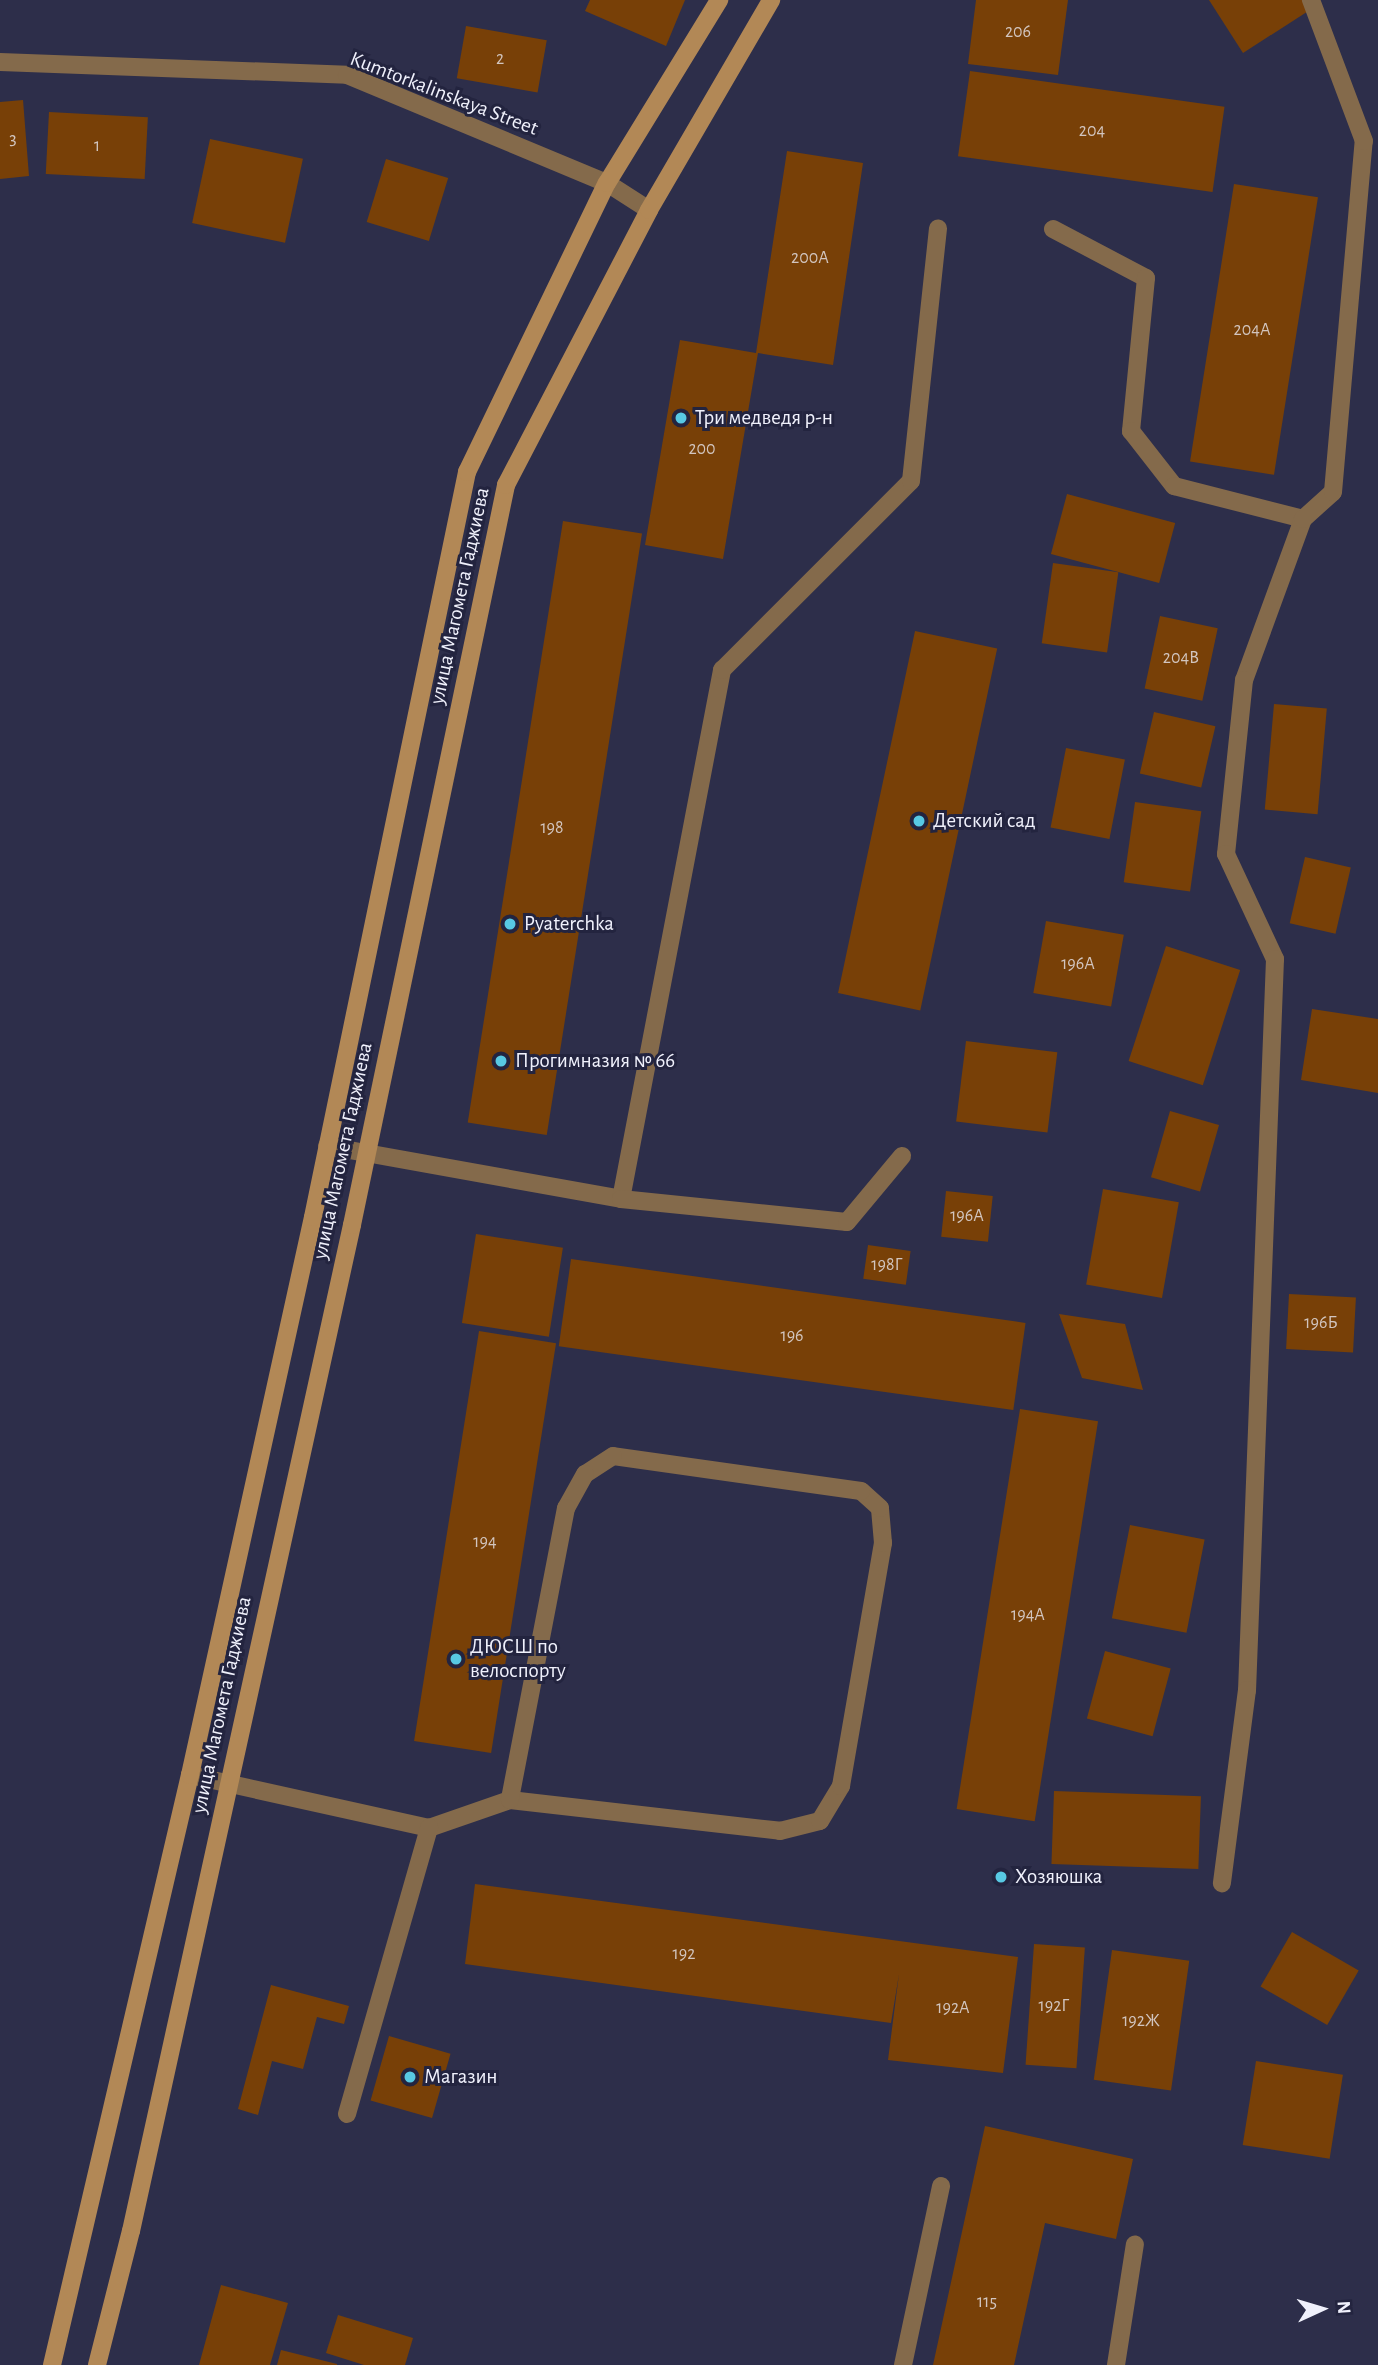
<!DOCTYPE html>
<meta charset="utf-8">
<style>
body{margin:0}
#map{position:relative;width:1378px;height:2365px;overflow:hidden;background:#2d2e4a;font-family:"Alegreya Sans",sans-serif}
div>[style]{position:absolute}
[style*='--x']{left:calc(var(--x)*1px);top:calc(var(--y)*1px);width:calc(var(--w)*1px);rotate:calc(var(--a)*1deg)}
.building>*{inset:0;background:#784007;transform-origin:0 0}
.service>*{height:18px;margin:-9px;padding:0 9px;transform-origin:9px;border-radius:9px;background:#846a4b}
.minor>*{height:18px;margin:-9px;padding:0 9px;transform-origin:9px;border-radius:9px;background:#846a4b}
.secondary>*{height:18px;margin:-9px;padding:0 9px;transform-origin:9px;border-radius:9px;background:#b28856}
.dots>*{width:19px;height:19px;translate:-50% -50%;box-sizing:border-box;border:4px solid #23243f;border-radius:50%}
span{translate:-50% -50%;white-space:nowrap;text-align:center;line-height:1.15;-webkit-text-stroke:6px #23243f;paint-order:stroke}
.number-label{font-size:18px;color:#d2c5bf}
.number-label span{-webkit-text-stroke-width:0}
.street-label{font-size:21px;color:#f0f1fc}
.poi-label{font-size:21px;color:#f0f1fc}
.left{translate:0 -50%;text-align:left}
.north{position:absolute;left:1287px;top:2274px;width:70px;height:70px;-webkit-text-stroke:5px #23243f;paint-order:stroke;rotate:86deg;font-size:19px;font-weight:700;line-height:28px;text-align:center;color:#f0f1fc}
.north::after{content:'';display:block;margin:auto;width:24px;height:32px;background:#f0f1fc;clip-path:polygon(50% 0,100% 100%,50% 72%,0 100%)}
</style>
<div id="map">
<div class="building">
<i style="clip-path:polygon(590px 0,685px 0,666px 46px,585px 11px)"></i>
<i style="clip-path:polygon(976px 0,1068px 0,1058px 75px,968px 64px)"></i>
<i style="clip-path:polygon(1209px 0,1308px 0,1313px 8px,1243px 53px)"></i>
<i style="left:466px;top:26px;width:82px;height:53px;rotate:10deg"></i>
<i style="left:970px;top:71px;width:257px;height:86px;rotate:8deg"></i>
<i style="clip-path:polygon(23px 100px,29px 176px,0 179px,0 102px)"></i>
<i style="left:49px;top:112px;width:99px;height:62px;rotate:3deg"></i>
<i style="left:210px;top:139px;width:95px;height:86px;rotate:12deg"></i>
<i style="clip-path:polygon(787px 151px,863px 163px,833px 365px,758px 353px,723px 559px,645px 545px,680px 340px,756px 353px)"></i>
<i style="left:386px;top:159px;width:65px;height:66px;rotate:17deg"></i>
<i style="left:1234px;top:184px;width:85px;height:281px;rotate:9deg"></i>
<i style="left:1067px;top:494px;width:112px;height:62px;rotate:15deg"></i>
<i style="left:563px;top:521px;width:80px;height:609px;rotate:9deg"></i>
<i style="left:1053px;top:563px;width:66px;height:81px;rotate:8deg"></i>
<i style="left:1160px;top:616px;width:59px;height:74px;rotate:12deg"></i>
<i style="left:915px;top:631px;width:84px;height:370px;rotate:12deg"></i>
<i style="left:1274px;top:704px;width:53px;height:106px;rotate:5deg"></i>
<i style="left:1154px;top:712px;width:63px;height:63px;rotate:13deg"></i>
<i style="left:1066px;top:748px;width:60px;height:81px;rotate:11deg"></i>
<i style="left:1135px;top:802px;width:67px;height:81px;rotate:8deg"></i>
<i style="left:1305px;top:857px;width:47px;height:68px;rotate:13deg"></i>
<i style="left:1046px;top:921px;width:79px;height:73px;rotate:10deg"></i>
<i style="left:1166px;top:946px;width:78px;height:121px;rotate:18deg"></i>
<i style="clip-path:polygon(1312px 1009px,1378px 1019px,1378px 1093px,1301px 1080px)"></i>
<i style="left:966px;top:1041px;width:92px;height:81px;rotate:7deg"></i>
<i style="left:1170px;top:1111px;width:51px;height:69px;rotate:16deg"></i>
<i style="left:1103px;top:1189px;width:77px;height:97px;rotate:10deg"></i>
<i style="left:946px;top:1191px;width:47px;height:46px;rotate:6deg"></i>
<i style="left:476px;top:1234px;width:88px;height:90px;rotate:9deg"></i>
<i style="left:868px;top:1245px;width:43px;height:34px;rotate:8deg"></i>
<i style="left:571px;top:1259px;width:459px;height:88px;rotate:8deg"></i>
<i style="left:1289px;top:1294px;width:67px;height:55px;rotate:3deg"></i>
<i style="clip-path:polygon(1059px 1314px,1125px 1324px,1143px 1390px,1082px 1378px)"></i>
<i style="left:479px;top:1331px;width:78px;height:415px;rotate:9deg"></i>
<i style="left:1020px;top:1409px;width:79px;height:405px;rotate:9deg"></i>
<i style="left:1130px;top:1525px;width:76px;height:95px;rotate:11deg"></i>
<i style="left:1105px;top:1651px;width:68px;height:70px;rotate:15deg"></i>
<i style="left:1054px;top:1791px;width:147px;height:73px;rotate:2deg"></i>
<i style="clip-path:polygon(475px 1884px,1018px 1957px,1003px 2073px,888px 2060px,899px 1974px,891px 2023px,465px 1964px)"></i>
<i style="left:1292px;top:1932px;width:77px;height:63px;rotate:30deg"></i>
<i style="left:1034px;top:1944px;width:51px;height:121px;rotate:4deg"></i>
<i style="left:1112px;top:1950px;width:78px;height:131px;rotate:8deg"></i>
<i style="clip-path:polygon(271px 1985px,349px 2006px,344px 2024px,317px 2017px,303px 2069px,272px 2061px,258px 2115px,238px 2109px)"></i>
<i style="left:389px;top:2036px;width:64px;height:67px;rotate:16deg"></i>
<i style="left:1256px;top:2061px;width:88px;height:85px;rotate:9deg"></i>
<i style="clip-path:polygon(985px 2126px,1133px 2159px,1116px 2239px,1045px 2223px,1014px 2365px,933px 2365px)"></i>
<i style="clip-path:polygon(221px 2285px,288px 2303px,270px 2365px,199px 2365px)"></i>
<i style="clip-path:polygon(338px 2315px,413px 2338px,405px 2365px,364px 2365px,326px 2353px)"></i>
<i style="clip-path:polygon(281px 2350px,337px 2364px,337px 2365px,277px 2365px)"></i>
</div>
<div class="service">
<i style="--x:1053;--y:229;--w:105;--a:27.8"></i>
<i style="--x:1146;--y:278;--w:154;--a:95.6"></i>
<i style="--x:1131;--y:431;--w:70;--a:52"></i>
<i style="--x:1174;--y:486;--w:133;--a:14.3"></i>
<i style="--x:1303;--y:519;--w:171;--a:110.1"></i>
<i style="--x:1244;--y:680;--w:175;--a:95.9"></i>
<i style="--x:1226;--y:854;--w:116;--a:65"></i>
<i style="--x:1275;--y:959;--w:732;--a:92.19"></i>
<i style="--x:1247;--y:1690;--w:195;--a:97.4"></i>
<i style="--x:1303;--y:519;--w:40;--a:-42"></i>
<i style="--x:1333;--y:492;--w:352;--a:-85"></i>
<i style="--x:1364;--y:141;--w:151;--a:-110.6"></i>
<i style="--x:327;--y:1146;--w:299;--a:10.2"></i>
<i style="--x:621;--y:1199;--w:539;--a:-79.19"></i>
<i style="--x:722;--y:670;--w:267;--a:-45"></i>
<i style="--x:911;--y:481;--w:254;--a:-83.9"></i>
<i style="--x:621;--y:1199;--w:227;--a:5.8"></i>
<i style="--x:847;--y:1222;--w:86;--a:-50.2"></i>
<i style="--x:190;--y:1775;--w:245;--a:12.5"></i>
<i style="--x:429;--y:1828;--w:86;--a:-19.1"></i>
<i style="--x:510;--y:1800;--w:272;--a:6.5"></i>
<i style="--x:780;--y:1831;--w:41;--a:-14"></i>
<i style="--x:820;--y:1821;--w:41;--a:-59"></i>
<i style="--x:841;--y:1786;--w:247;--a:-80.2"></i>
<i style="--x:883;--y:1543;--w:35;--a:-95"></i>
<i style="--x:880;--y:1508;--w:25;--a:-138"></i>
<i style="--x:861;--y:1491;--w:250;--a:-172"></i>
<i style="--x:613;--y:1456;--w:33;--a:147"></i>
<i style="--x:585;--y:1474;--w:39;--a:119"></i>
<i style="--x:566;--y:1508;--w:297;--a:100.9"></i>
<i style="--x:347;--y:2114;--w:298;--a:-74"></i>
<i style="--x:903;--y:2365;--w:183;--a:-78"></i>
<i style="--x:1116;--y:2365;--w:122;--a:-81.1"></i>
</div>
<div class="minor">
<i style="--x:0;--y:62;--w:347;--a:2.1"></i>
<i style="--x:347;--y:75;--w:282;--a:22.6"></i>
<i style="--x:607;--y:183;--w:50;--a:32.7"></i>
</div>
<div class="secondary">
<i style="--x:52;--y:2365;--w:606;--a:-76.84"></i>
<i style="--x:190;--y:1775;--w:571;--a:-77.57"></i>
<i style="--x:313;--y:1217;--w:761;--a:-78.32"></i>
<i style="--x:467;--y:472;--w:321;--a:-64.2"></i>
<i style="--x:607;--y:183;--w:215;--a:-58.5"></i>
<i style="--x:97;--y:2365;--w:138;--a:-75.8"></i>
<i style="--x:131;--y:2231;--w:1030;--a:-77.61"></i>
<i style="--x:352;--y:1225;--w:756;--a:-78.24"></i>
<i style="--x:506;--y:485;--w:310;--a:-62.5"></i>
<i style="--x:649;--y:210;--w:243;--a:-59.8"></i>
</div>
<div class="dots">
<i style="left:681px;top:418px;background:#58c9e3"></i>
<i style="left:919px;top:821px;background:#58c9e3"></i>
<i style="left:510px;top:924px;background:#58c9e3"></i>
<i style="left:501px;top:1061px;background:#58c9e3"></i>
<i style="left:456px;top:1659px;background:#58c9e3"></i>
<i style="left:1001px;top:1877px;background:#58c9e3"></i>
<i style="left:410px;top:2077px;background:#58c9e3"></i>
</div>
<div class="number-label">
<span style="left:1018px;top:32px">206</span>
<span style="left:500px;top:59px">2</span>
<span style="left:1092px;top:131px">204</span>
<span style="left:13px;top:139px">3</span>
<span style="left:97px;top:146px">1</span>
<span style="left:810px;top:258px">200А</span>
<span style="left:1252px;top:330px">204А</span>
<span style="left:702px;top:449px">200</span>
<span style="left:1181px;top:658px">204В</span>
<span style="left:552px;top:828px">198</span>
<span style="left:1078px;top:964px">196А</span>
<span style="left:967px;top:1216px">196А</span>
<span style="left:887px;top:1265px">198Г</span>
<span style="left:1321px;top:1323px">196Б</span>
<span style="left:792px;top:1336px">196</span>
<span style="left:485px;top:1542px">194</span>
<span style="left:1028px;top:1615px">194А</span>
<span style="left:684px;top:1954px">192</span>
<span style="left:1054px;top:2006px">192Г</span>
<span style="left:953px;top:2008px">192А</span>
<span style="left:1141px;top:2021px">192Ж</span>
<span style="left:987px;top:2302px">115</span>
</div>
<div class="street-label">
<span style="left:444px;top:94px;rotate:21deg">Kumtorkalinskaya Street</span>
<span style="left:460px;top:596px;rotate:-78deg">улица Магомета Гаджиева</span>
<span style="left:343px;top:1151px;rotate:-78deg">улица Магомета Гаджиева</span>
<span style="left:222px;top:1705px;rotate:-78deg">улица Магомета Гаджиева</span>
</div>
<div class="poi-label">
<span class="left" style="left:695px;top:418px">Три медведя р-н</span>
<span class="left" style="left:933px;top:821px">Детский сад</span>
<span class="left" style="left:524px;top:924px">Pyaterchka</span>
<span class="left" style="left:515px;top:1061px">Прогимназия № 66</span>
<span class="left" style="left:470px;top:1659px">ДЮСШ по<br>велоспорту</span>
<span class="left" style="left:1015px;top:1877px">Хозяюшка</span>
<span class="left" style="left:424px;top:2077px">Магазин</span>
</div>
<div class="north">N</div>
</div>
